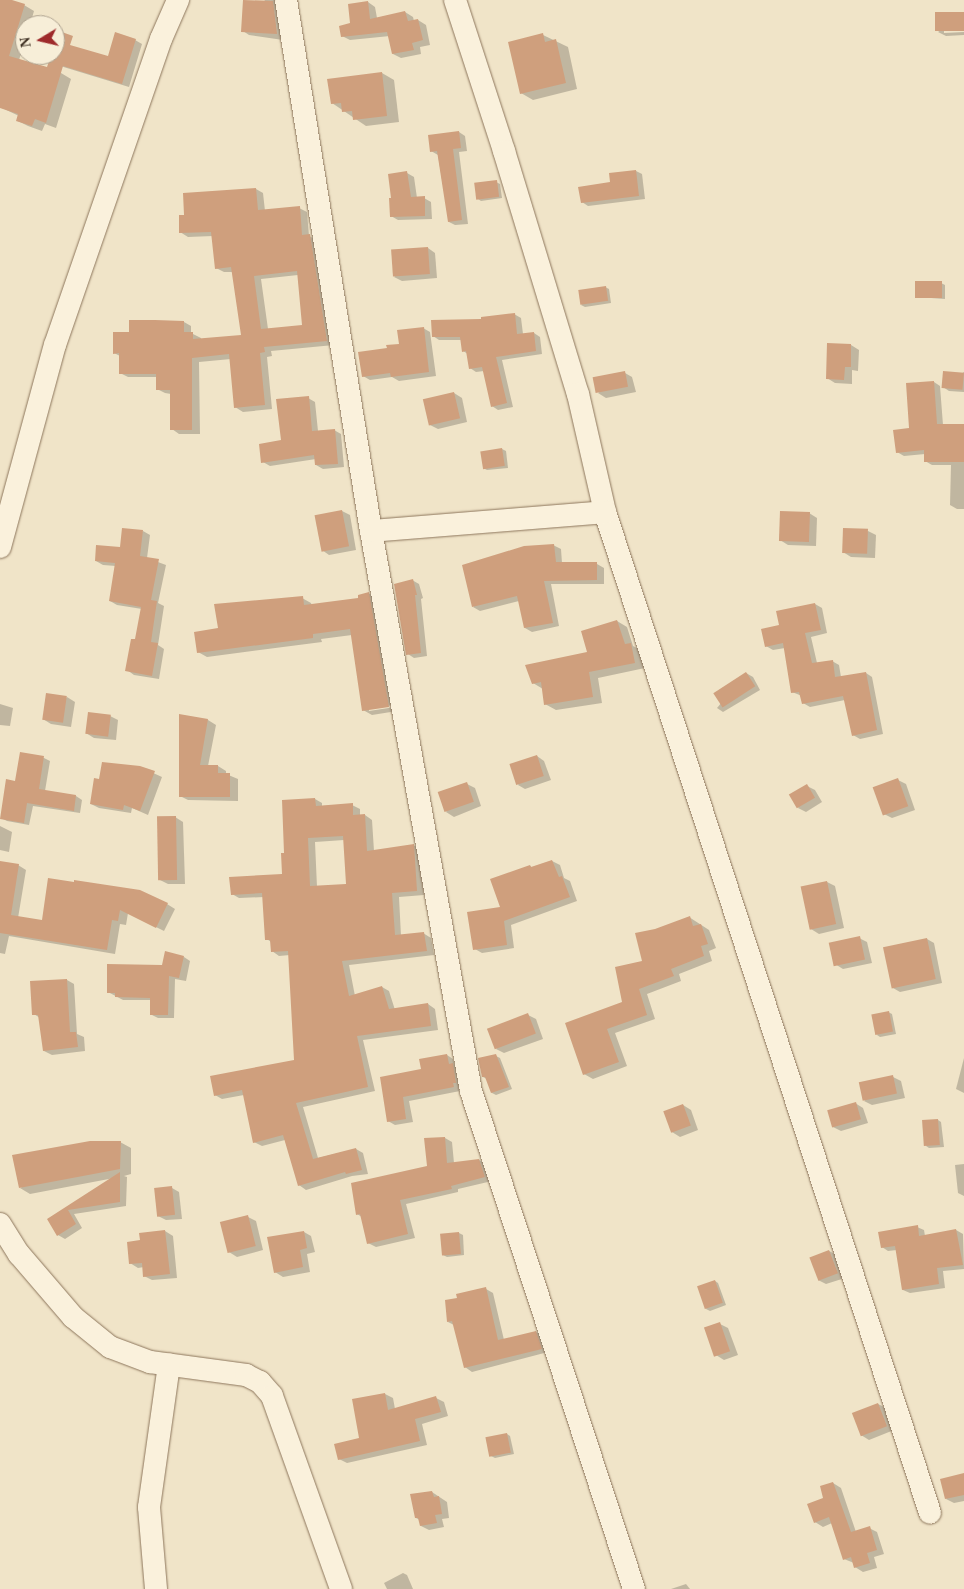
<!DOCTYPE html>
<style>
body{margin:0}
#map{position:relative;width:964px;height:1589px;overflow:hidden;background:#f0e4c8;font-family:Georgia,serif}
div>[style]{position:absolute}
[style*='--x']{left:calc(var(--x)*1px);top:calc(var(--y)*1px);width:calc(var(--w)*1px);rotate:calc(var(--a)*1deg)}
.shadow>*{inset:0;background:#0003}
.building>*{inset:0;background:#cf9f7d;transform-origin:0 0}
.roads{filter:drop-shadow(0 0 1px #8d765c) drop-shadow(0 0 1px #8d765c)}
.street>*{height:22px;margin:-11px;padding:0 11px;transform-origin:11px;border-radius:11px;background:#faf1dc}
span{translate:-50% -50%;white-space:nowrap;text-align:center;line-height:1.15;-webkit-text-stroke:5px #f7eed8;paint-order:stroke}
.north{position:absolute;left:15px;top:15px;width:50px;height:50px;box-sizing:border-box;background:#f7eed8;border:1px solid #ada18e;border-radius:50%;rotate:261deg;font-size:14px;font-weight:700;line-height:20px;text-align:center;color:#3d2e20}
.north::after{content:'';display:block;margin:auto;width:18px;height:22px;background:#9e2a2b;clip-path:polygon(50% 0,100% 100%,50% 72%,0 100%)}
</style>
<div id="map">
<div class="shadow">
<i style="clip-path:polygon(0 0,24px 5px,34px 11px,30px 25px,25px 25px,25px 41px,19px 60px,61px 73px,71px 79px,56px 128px,45px 124px,42px 131px,28px 126px,18px 121px,19px 116px,0 107px)"></i>
<i style="clip-path:polygon(265px 0,280px 0,283px 40px,249px 35px,243px 31px)"></i>
<i style="clip-path:polygon(368px 2px,375px 7px,377px 18px,405px 12px,413px 17px,414px 21px,418px 20px,426px 25px,430px 45px,420px 47px,421px 54px,401px 58px,393px 54px,390px 36px,350px 40px,342px 36px)"></i>
<i style="clip-path:polygon(964px 13px,964px 29px,944px 31px,944px 33px,964px 32px,964px 35px,946px 36px,938px 32px)"></i>
<i style="clip-path:polygon(543px 35px,568px 47px,577px 89px,533px 100px,521px 93px)"></i>
<i style="clip-path:polygon(135px 40px,142px 44px,129px 87px,57px 65px,52px 55px,55px 55px,55px 46px,109px 58px)"></i>
<i style="clip-path:polygon(382px 73px,394px 80px,399px 122px,366px 126px,332px 103px)"></i>
<i style="clip-path:polygon(459px 132px,465px 136px,467px 151px,459px 152px,468px 224px,455px 225px,449px 222px,438px 155px,431px 151px)"></i>
<i style="clip-path:polygon(636px 171px,642px 174px,645px 199px,588px 206px,582px 202px)"></i>
<i style="clip-path:polygon(407px 173px,414px 177px,417px 198px,424px 198px,431px 202px,432px 219px,398px 220px,391px 216px)"></i>
<i style="clip-path:polygon(496px 182px,500px 184px,502px 198px,481px 201px,478px 199px)"></i>
<i style="clip-path:polygon(evenodd,256px 189px,263px 193px,265px 211px,299px 208px,307px 212px,309px 236px,317px 240px,334px 345px,271px 351px,272px 356px,267px 357px,272px 409px,243px 412px,235px 407px,231px 359px,199px 362px,200px 434px,179px 434px,172px 429px,171px 394px,165px 393px,157px 389px,157px 377px,128px 377px,120px 373px,120px 356px,114px 353px,130px 334px,184px 322px,191px 326px,191px 333px,201px 338px,201px 340px,242px 336px,233px 272px,224px 272px,216px 268px,213px 236px,188px 237px,180px 232px,186px 216px,256px 189px,298px 275px,303px 326px,268px 329px,261px 279px,298px 275px)"></i>
<i style="clip-path:polygon(428px 248px,435px 253px,437px 278px,402px 281px,394px 277px)"></i>
<i style="clip-path:polygon(941px 283px,945px 285px,945px 299px,917px 297px)"></i>
<i style="clip-path:polygon(605px 287px,609px 289px,611px 303px,585px 307px,581px 305px)"></i>
<i style="clip-path:polygon(514px 314px,521px 318px,523px 334px,534px 333px,540px 337px,542px 354px,502px 360px,513px 407px,498px 410px,492px 406px,484px 371px,476px 372px,470px 368px,468px 354px,463px 351px,461px 340px,439px 340px,433px 336px,483px 321px)"></i>
<i style="clip-path:polygon(423px 328px,430px 332px,436px 376px,399px 381px,392px 377px,370px 380px,363px 376px)"></i>
<i style="clip-path:polygon(851px 345px,859px 350px,858px 371px,852px 370px,852px 384px,835px 383px,827px 378px)"></i>
<i style="clip-path:polygon(964px 372px,964px 392px,949px 391px,943px 387px)"></i>
<i style="clip-path:polygon(625px 373px,632px 377px,636px 392px,606px 398px,598px 393px)"></i>
<i style="clip-path:polygon(934px 382px,940px 386px,943px 425px,964px 425px,964px 509px,957px 509px,950px 505px,951px 465px,932px 465px,925px 461px,925px 454px,904px 456px,897px 452px)"></i>
<i style="clip-path:polygon(454px 393px,462px 398px,467px 422px,438px 429px,430px 425px)"></i>
<i style="clip-path:polygon(308px 398px,315px 402px,318px 431px,334px 430px,341px 434px,344px 467px,323px 469px,316px 465px,316px 459px,270px 466px,263px 462px,282px 441px)"></i>
<i style="clip-path:polygon(502px 449px,506px 451px,508px 468px,487px 470px,483px 468px)"></i>
<i style="clip-path:polygon(342px 511px,350px 515px,356px 550px,329px 555px,322px 550px)"></i>
<i style="clip-path:polygon(809px 513px,817px 518px,816px 546px,788px 545px,780px 540px)"></i>
<i style="clip-path:polygon(143px 531px,150px 535px,147px 558px,166px 565px,158px 603px,164px 606px,158px 645px,164px 649px,159px 679px,134px 675px,127px 670px,136px 641px,142px 609px,117px 605px,110px 601px,116px 566px,103px 565px,96px 561px,121px 549px)"></i>
<i style="clip-path:polygon(868px 531px,876px 535px,875px 558px,851px 557px,843px 552px)"></i>
<i style="clip-path:polygon(553px 545px,561px 549px,562px 563px,597px 564px,604px 568px,604px 584px,551px 584px,559px 626px,532px 632px,525px 628px,519px 601px,480px 611px,473px 607px)"></i>
<i style="clip-path:polygon(412px 580px,419px 584px,423px 598px,421px 599px,427px 656px,414px 658px,408px 654px)"></i>
<i style="clip-path:polygon(evenodd,368px 593px,377px 598px,397px 711px,372px 715px,363px 710px,352px 635px,321px 639px,322px 642px,207px 657px,198px 652px,219px 630px,302px 598px,311px 603px,312px 606px,360px 599px,368px 593px,395px 705px,395px 707px,369px 711px,369px 708px,395px 705px)"></i>
<i style="clip-path:polygon(815px 604px,822px 608px,827px 633px,811px 637px,817px 663px,832px 661px,839px 665px,841px 677px,866px 673px,872px 677px,883px 734px,860px 739px,853px 735px,845px 700px,810px 707px,803px 703px,802px 696px,792px 692px,785px 648px,773px 650px,766px 646px,780px 626px)"></i>
<i style="clip-path:polygon(617px 621px,627px 627px,633px 646px,641px 650px,645px 668px,598px 678px,602px 703px,556px 710px,545px 704px,543px 689px,533px 683px,589px 653px)"></i>
<i style="clip-path:polygon(746px 673px,753px 677px,760px 690px,723px 712px,717px 708px)"></i>
<i style="clip-path:polygon(67px 697px,75px 702px,71px 727px,51px 724px,43px 719px)"></i>
<i style="clip-path:polygon(0 704px,13px 708px,10px 726px,0 725px)"></i>
<i style="clip-path:polygon(181px 715px,208px 720px,216px 725px,208px 766px,218px 766px,226px 771px,226px 774px,238px 779px,238px 801px,188px 800px,180px 796px)"></i>
<i style="clip-path:polygon(110px 716px,118px 720px,116px 740px,94px 738px,86px 733px)"></i>
<i style="clip-path:polygon(21px 754px,44px 758px,50px 761px,45px 791px,76px 796px,82px 800px,80px 813px,33px 806px,29px 825px,7px 821px,1px 818px,16px 783px)"></i>
<i style="clip-path:polygon(537px 756px,544px 761px,551px 780px,525px 789px,518px 785px)"></i>
<i style="clip-path:polygon(140px 767px,162px 777px,148px 815px,132px 808px,131px 813px,99px 808px,91px 804px,100px 780px)"></i>
<i style="clip-path:polygon(898px 780px,906px 784px,915px 810px,892px 818px,884px 814px)"></i>
<i style="clip-path:polygon(467px 784px,475px 788px,481px 806px,454px 817px,446px 812px)"></i>
<i style="clip-path:polygon(807px 786px,815px 790px,822px 802px,806px 812px,798px 808px)"></i>
<i style="clip-path:polygon(evenodd,315px 799px,322px 803px,322px 806px,352px 805px,360px 809px,360px 816px,365px 815px,372px 820px,374px 851px,413px 845px,421px 849px,424px 895px,399px 897px,401px 936px,423px 933px,431px 938px,434px 955px,349px 965px,355px 996px,382px 987px,389px 991px,395px 1010px,428px 1004px,435px 1009px,438px 1030px,363px 1040px,375px 1091px,303px 1107px,318px 1158px,356px 1149px,363px 1153px,368px 1174px,352px 1176px,306px 1190px,299px 1185px,285px 1140px,262px 1146px,254px 1142px,244px 1095px,222px 1099px,215px 1095px,296px 1061px,290px 955px,279px 956px,272px 951px,271px 942px,267px 939px,264px 897px,239px 898px,232px 894px,283px 875px,286px 854px,315px 799px,344px 840px,347px 885px,317px 887px,315px 842px,344px 840px)"></i>
<i style="clip-path:polygon(175px 817px,183px 822px,185px 884px,168px 884px,160px 880px)"></i>
<i style="clip-path:polygon(0 826px,12px 832px,9px 852px,0 850px)"></i>
<i style="clip-path:polygon(552px 861px,560px 865px,564px 878px,570px 881px,577px 901px,511px 925px,514px 948px,482px 953px,475px 949px,530px 866px,533px 868px)"></i>
<i style="clip-path:polygon(0 862px,18px 865px,26px 870px,18px 918px,43px 922px,49px 880px,167px 904px,175px 909px,164px 931px,128px 913px,126px 925px,120px 924px,115px 954px,9px 936px,5px 954px,0 953px)"></i>
<i style="clip-path:polygon(827px 882px,835px 886px,844px 928px,819px 934px,811px 929px)"></i>
<i style="clip-path:polygon(689px 917px,709px 930px,716px 948px,709px 951px,712px 961px,679px 974px,681px 981px,647px 994px,655px 1019px,615px 1033px,627px 1066px,593px 1079px,584px 1074px,566px 1024px,624px 1003px,656px 930px)"></i>
<i style="clip-path:polygon(859px 938px,867px 942px,872px 963px,843px 969px,835px 964px)"></i>
<i style="clip-path:polygon(927px 939px,934px 943px,942px 983px,900px 992px,893px 988px)"></i>
<i style="clip-path:polygon(184px 957px,190px 961px,186px 981px,175px 979px,174px 1018px,158px 1018px,152px 1015px,151px 1000px,123px 1000px,108px 992px)"></i>
<i style="clip-path:polygon(67px 980px,74px 984px,77px 1034px,84px 1037px,85px 1051px,52px 1055px,44px 1051px,40px 1018px,34px 1014px)"></i>
<i style="clip-path:polygon(888px 1012px,892px 1014px,896px 1034px,880px 1037px,877px 1035px)"></i>
<i style="clip-path:polygon(528px 1015px,536px 1019px,543px 1039px,504px 1053px,496px 1049px)"></i>
<i style="clip-path:polygon(447px 1055px,453px 1059px,455px 1066px,459px 1068px,462px 1086px,459px 1087px,460px 1091px,409px 1101px,413px 1122px,395px 1125px,388px 1121px,382px 1078px,423px 1070px)"></i>
<i style="clip-path:polygon(496px 1056px,500px 1058px,512px 1089px,496px 1095px,492px 1093px,487px 1079px,483px 1077px)"></i>
<i style="clip-path:polygon(964px 1058px,964px 1093px,956px 1089px)"></i>
<i style="clip-path:polygon(893px 1077px,901px 1081px,905px 1098px,872px 1105px,864px 1101px)"></i>
<i style="clip-path:polygon(855px 1103px,863px 1108px,868px 1123px,841px 1131px,833px 1127px)"></i>
<i style="clip-path:polygon(683px 1105px,691px 1110px,698px 1130px,680px 1137px,672px 1132px)"></i>
<i style="clip-path:polygon(938px 1120px,941px 1122px,944px 1147px,929px 1148px,926px 1146px)"></i>
<i style="clip-path:polygon(445px 1138px,452px 1142px,454px 1163px,479px 1160px,486px 1164px,492px 1181px,458px 1189px,458px 1192px,406px 1204px,415px 1238px,376px 1247px,368px 1243px,362px 1217px,357px 1214px,428px 1167px)"></i>
<i style="clip-path:polygon(120px 1142px,131px 1148px,131px 1174px,124px 1176px,127px 1177px,126px 1206px,74px 1214px,82px 1228px,65px 1239px,58px 1235px,48px 1219px,114px 1178px,30px 1194px,20px 1188px)"></i>
<i style="clip-path:polygon(964px 1164px,964px 1196px,958px 1193px,955px 1165px)"></i>
<i style="clip-path:polygon(172px 1188px,179px 1192px,182px 1219px,166px 1220px,158px 1216px)"></i>
<i style="clip-path:polygon(248px 1217px,256px 1221px,263px 1250px,237px 1257px,229px 1252px)"></i>
<i style="clip-path:polygon(917px 1227px,924px 1230px,925px 1236px,956px 1230px,963px 1234px,964px 1269px,943px 1271px,945px 1288px,910px 1293px,903px 1290px,897px 1250px,888px 1251px,882px 1247px)"></i>
<i style="clip-path:polygon(165px 1231px,173px 1236px,177px 1278px,152px 1280px,144px 1276px,144px 1267px,138px 1268px,130px 1263px,141px 1241px)"></i>
<i style="clip-path:polygon(304px 1232px,311px 1236px,315px 1252px,307px 1254px,310px 1272px,283px 1277px,275px 1272px)"></i>
<i style="clip-path:polygon(459px 1233px,463px 1235px,464px 1255px,447px 1257px,443px 1255px,441px 1235px)"></i>
<i style="clip-path:polygon(829px 1251px,837px 1255px,845px 1278px,826px 1284px,818px 1280px)"></i>
<i style="clip-path:polygon(715px 1281px,718px 1283px,726px 1305px,710px 1311px,706px 1309px)"></i>
<i style="clip-path:polygon(486px 1289px,493px 1293px,504px 1340px,536px 1332px,543px 1336px,548px 1352px,472px 1372px,465px 1367px,454px 1325px,448px 1322px,459px 1299px)"></i>
<i style="clip-path:polygon(720px 1324px,728px 1328px,738px 1355px,724px 1360px,716px 1355px)"></i>
<i style="clip-path:polygon(385px 1394px,393px 1398px,395px 1409px,436px 1398px,444px 1402px,448px 1416px,422px 1424px,427px 1445px,347px 1463px,339px 1459px,361px 1439px)"></i>
<i style="clip-path:polygon(878px 1404px,886px 1408px,894px 1430px,869px 1440px,861px 1435px)"></i>
<i style="clip-path:polygon(507px 1434px,510px 1436px,514px 1454px,495px 1458px,491px 1456px)"></i>
<i style="clip-path:polygon(964px 1474px,964px 1501px,954px 1503px,946px 1499px)"></i>
<i style="clip-path:polygon(833px 1483px,841px 1488px,856px 1532px,869px 1528px,877px 1532px,884px 1554px,874px 1557px,877px 1568px,863px 1572px,855px 1567px,854px 1563px,844px 1559px,832px 1523px,823px 1527px,815px 1522px)"></i>
<i style="clip-path:polygon(432px 1492px,447px 1502px,449px 1518px,442px 1519px,444px 1527px,429px 1530px,421px 1526px,420px 1520px,416px 1518px)"></i>
<i style="clip-path:polygon(403px 1573px,407px 1575px,413px 1589px,387px 1589px,384px 1583px)"></i>
<i style="clip-path:polygon(686px 1584px,690px 1589px,671px 1589px)"></i>
</div>
<div class="building">
<i style="clip-path:polygon(0 0,12px 0,25px 4px,9px 56px,47px 67px,51px 55px,55px 55px,55px 42px,59px 31px,73px 36px,70px 45px,108px 56px,115px 32px,136px 39px,122px 84px,63px 66px,46px 123px,35px 119px,32px 126px,16px 121px,18px 114px,0 108px)"></i>
<i style="clip-path:polygon(243px 0,273px 1px,277px 34px,241px 32px)"></i>
<i style="clip-path:polygon(368px 1px,370px 19px,405px 11px,408px 21px,418px 19px,423px 40px,412px 43px,414px 50px,392px 54px,387px 32px,341px 37px,339px 26px,350px 23px,348px 4px)"></i>
<i style="left:964px;top:12px;width:19px;height:29px;rotate:90deg"></i>
<i style="clip-path:polygon(543px 33px,545px 42px,556px 39px,566px 83px,520px 94px,508px 42px)"></i>
<i style="clip-path:polygon(382px 72px,387px 116px,353px 120px,352px 111px,342px 112px,341px 103px,331px 104px,327px 79px)"></i>
<i style="clip-path:polygon(459px 131px,461px 148px,453px 149px,462px 220px,448px 222px,437px 151px,430px 152px,428px 135px)"></i>
<i style="clip-path:polygon(636px 170px,639px 196px,581px 203px,578px 187px,610px 182px,609px 173px)"></i>
<i style="clip-path:polygon(407px 171px,411px 197px,425px 196px,425px 216px,390px 217px,389px 198px,391px 198px,388px 174px)"></i>
<i style="left:497px;top:180px;width:17px;height:23px;rotate:83deg"></i>
<i style="clip-path:polygon(evenodd,256px 188px,258px 210px,300px 206px,302px 235px,310px 234px,327px 341px,264px 347px,265px 352px,260px 353px,265px 405px,234px 408px,229px 354px,192px 358px,192px 430px,170px 430px,170px 390px,156px 390px,156px 374px,119px 374px,119px 353px,113px 354px,113px 332px,129px 332px,129px 320px,155px 320px,184px 321px,184px 332px,193px 332px,193px 339px,241px 335px,231px 267px,215px 269px,211px 232px,179px 233px,179px 215px,184px 215px,183px 193px,256px 188px,297px 271px,302px 325px,261px 329px,254px 276px,297px 271px)"></i>
<i style="left:428px;top:247px;width:27px;height:37px;rotate:86deg"></i>
<i style="left:915px;top:281px;width:27px;height:17px"></i>
<i style="left:606px;top:286px;width:15px;height:28px;rotate:82deg"></i>
<i style="clip-path:polygon(515px 313px,517px 334px,534px 332px,536px 351px,496px 357px,507px 403px,491px 407px,482px 367px,469px 369px,466px 351px,462px 352px,460px 337px,432px 337px,431px 320px,481px 319px,481px 317px)"></i>
<i style="clip-path:polygon(424px 327px,429px 372px,391px 377px,390px 373px,362px 377px,358px 352px,387px 348px,386px 345px,399px 344px,397px 330px)"></i>
<i style="clip-path:polygon(827px 343px,851px 344px,851px 367px,845px 367px,844px 380px,826px 379px)"></i>
<i style="left:625px;top:371px;width:16px;height:33px;rotate:79deg"></i>
<i style="left:943px;top:371px;width:21px;height:17px;rotate:5deg"></i>
<i style="clip-path:polygon(934px 381px,937px 424px,964px 424px,964px 462px,924px 462px,924px 450px,896px 453px,893px 430px,909px 428px,906px 383px)"></i>
<i style="left:454px;top:392px;width:27px;height:32px;rotate:77deg"></i>
<i style="clip-path:polygon(309px 396px,312px 431px,335px 429px,338px 464px,315px 465px,314px 455px,261px 463px,259px 444px,281px 440px,276px 399px)"></i>
<i style="left:502px;top:448px;width:18px;height:22px;rotate:81deg"></i>
<i style="left:342px;top:510px;width:37px;height:28px;rotate:79deg"></i>
<i style="left:780px;top:511px;width:30px;height:30px;rotate:2deg"></i>
<i style="clip-path:polygon(122px 528px,143px 530px,140px 556px,159px 559px,151px 600px,157px 601px,151px 642px,158px 643px,152px 676px,125px 671px,131px 639px,135px 639px,141px 607px,109px 601px,115px 563px,95px 561px,96px 545px,120px 547px)"></i>
<i style="left:843px;top:528px;width:25px;height:25px;rotate:2deg"></i>
<i style="clip-path:polygon(554px 544px,556px 562px,597px 562px,597px 580px,544px 581px,553px 623px,524px 628px,517px 596px,472px 607px,462px 565px,524px 546px)"></i>
<i style="clip-path:polygon(413px 579px,417px 595px,415px 595px,421px 653px,406px 655px,394px 584px)"></i>
<i style="clip-path:polygon(369px 592px,389px 707px,362px 711px,350px 629px,313px 634px,313px 638px,197px 653px,194px 632px,218px 628px,214px 604px,303px 596px,304px 605px,358px 598px,358px 595px)"></i>
<i style="clip-path:polygon(815px 603px,821px 630px,805px 633px,812px 663px,833px 660px,835px 677px,866px 672px,877px 730px,852px 736px,843px 696px,802px 704px,799px 692px,791px 693px,783px 643px,765px 647px,761px 629px,779px 625px,776px 611px)"></i>
<i style="clip-path:polygon(617px 620px,625px 644px,631px 643px,635px 663px,589px 672px,593px 697px,544px 705px,541px 682px,532px 684px,525px 665px,587px 652px,581px 631px)"></i>
<i style="left:746px;top:672px;width:17px;height:39px;rotate:57deg"></i>
<i style="left:46px;top:693px;width:21px;height:27px;rotate:8deg"></i>
<i style="left:88px;top:712px;width:23px;height:22px;rotate:7deg"></i>
<i style="clip-path:polygon(179px 714px,208px 719px,200px 765px,218px 765px,218px 773px,230px 773px,230px 797px,179px 797px)"></i>
<i style="clip-path:polygon(20px 752px,44px 756px,39px 789px,76px 795px,74px 811px,27px 803px,24px 823px,0 819px,6px 779px,15px 781px)"></i>
<i style="left:537px;top:755px;width:22px;height:29px;rotate:72deg"></i>
<i style="clip-path:polygon(102px 762px,140px 766px,155px 771px,140px 811px,124px 805px,123px 810px,90px 804px,94px 778px,99px 779px)"></i>
<i style="left:898px;top:778px;width:30px;height:27px;rotate:70deg"></i>
<i style="left:467px;top:782px;width:21px;height:31px;rotate:71deg"></i>
<i style="left:807px;top:784px;width:16px;height:21px;rotate:60deg"></i>
<i style="clip-path:polygon(evenodd,315px 798px,316px 806px,353px 803px,353px 815px,365px 814px,367px 851px,414px 844px,417px 891px,392px 893px,395px 935px,424px 932px,427px 951px,342px 961px,349px 996px,382px 986px,389px 1009px,428px 1003px,431px 1026px,357px 1036px,368px 1087px,296px 1103px,313px 1159px,356px 1148px,362px 1170px,346px 1174px,345px 1172px,298px 1186px,283px 1135px,253px 1143px,242px 1090px,214px 1096px,210px 1076px,294px 1060px,288px 951px,271px 952px,270px 940px,265px 940px,262px 893px,231px 895px,229px 877px,282px 874px,281px 853px,284px 853px,282px 800px,315px 798px,343px 836px,346px 884px,310px 886px,308px 838px,343px 836px)"></i>
<i style="left:176px;top:816px;width:64px;height:19px;rotate:89deg"></i>
<i style="clip-path:polygon(552px 860px,559px 877px,562px 876px,570px 897px,504px 921px,507px 945px,473px 950px,467px 912px,500px 907px,490px 879px,530px 865px,531px 867px)"></i>
<i style="clip-path:polygon(0 861px,19px 864px,11px 915px,42px 920px,48px 878px,74px 882px,74px 880px,140px 890px,168px 903px,156px 928px,120px 910px,118px 921px,112px 920px,107px 950px,0 933px)"></i>
<i style="left:827px;top:881px;width:44px;height:27px;rotate:78deg"></i>
<i style="clip-path:polygon(690px 916px,693px 926px,701px 924px,708px 944px,701px 946px,704px 956px,671px 969px,674px 976px,639px 989px,647px 1015px,607px 1029px,619px 1062px,583px 1075px,565px 1023px,622px 1002px,615px 967px,642px 961px,635px 933px,655px 929px)"></i>
<i style="left:860px;top:936px;width:24px;height:32px;rotate:78deg"></i>
<i style="left:927px;top:938px;width:42px;height:45px;rotate:78deg"></i>
<i style="clip-path:polygon(165px 951px,184px 956px,179px 978px,169px 976px,168px 1015px,150px 1015px,150px 998px,115px 997px,115px 993px,107px 993px,107px 964px,162px 965px)"></i>
<i style="clip-path:polygon(67px 979px,70px 1032px,76px 1032px,78px 1047px,43px 1051px,38px 1015px,32px 1015px,30px 981px)"></i>
<i style="left:889px;top:1011px;width:21px;height:18px;rotate:79deg"></i>
<i style="left:528px;top:1013px;width:22px;height:44px;rotate:69deg"></i>
<i style="clip-path:polygon(447px 1054px,449px 1064px,453px 1063px,456px 1083px,453px 1083px,454px 1087px,403px 1097px,406px 1119px,387px 1122px,380px 1077px,421px 1069px,419px 1059px)"></i>
<i style="clip-path:polygon(496px 1054px,509px 1087px,491px 1093px,485px 1077px,482px 1077px,478px 1058px)"></i>
<i style="left:893px;top:1075px;width:19px;height:35px;rotate:78deg"></i>
<i style="left:856px;top:1102px;width:18px;height:30px;rotate:74deg"></i>
<i style="left:683px;top:1104px;width:23px;height:21px;rotate:70deg"></i>
<i style="left:938px;top:1119px;width:26px;height:16px;rotate:86deg"></i>
<i style="clip-path:polygon(445px 1137px,447px 1163px,479px 1159px,485px 1177px,451px 1186px,452px 1189px,400px 1200px,408px 1234px,367px 1244px,360px 1214px,356px 1215px,351px 1183px,427px 1166px,424px 1138px)"></i>
<i style="clip-path:polygon(90px 1141px,121px 1141px,120px 1169px,19px 1188px,12px 1155px)"></i>
<i style="clip-path:polygon(120px 1172px,120px 1202px,68px 1210px,76px 1224px,57px 1236px,47px 1219px)"></i>
<i style="left:172px;top:1186px;width:29px;height:18px;rotate:84deg"></i>
<i style="left:248px;top:1215px;width:32px;height:29px;rotate:76deg"></i>
<i style="clip-path:polygon(918px 1225px,919px 1236px,956px 1229px,963px 1265px,937px 1268px,939px 1284px,902px 1290px,895px 1246px,881px 1248px,878px 1232px)"></i>
<i style="clip-path:polygon(165px 1230px,170px 1274px,143px 1277px,142px 1263px,129px 1264px,127px 1242px,140px 1240px,139px 1233px)"></i>
<i style="clip-path:polygon(304px 1231px,307px 1248px,300px 1250px,303px 1267px,274px 1273px,267px 1237px)"></i>
<i style="left:459px;top:1232px;width:22px;height:19px;rotate:85deg"></i>
<i style="left:829px;top:1250px;width:25px;height:21px;rotate:69deg"></i>
<i style="left:715px;top:1280px;width:24px;height:19px;rotate:71deg"></i>
<i style="clip-path:polygon(486px 1287px,498px 1340px,536px 1331px,542px 1349px,464px 1368px,452px 1321px,447px 1322px,445px 1300px,457px 1298px,456px 1294px)"></i>
<i style="left:720px;top:1322px;width:31px;height:17px;rotate:71deg"></i>
<i style="clip-path:polygon(385px 1393px,388px 1410px,436px 1396px,441px 1412px,415px 1419px,420px 1441px,338px 1460px,334px 1444px,359px 1438px,352px 1399px)"></i>
<i style="left:878px;top:1403px;width:25px;height:28px;rotate:69deg"></i>
<i style="left:507px;top:1433px;width:20px;height:22px;rotate:79deg"></i>
<i style="clip-path:polygon(964px 1473px,964px 1495px,945px 1499px,940px 1479px)"></i>
<i style="clip-path:polygon(833px 1482px,851px 1532px,870px 1526px,877px 1550px,867px 1553px,870px 1563px,854px 1568px,851px 1557px,843px 1560px,829px 1517px,814px 1523px,807px 1504px,823px 1498px,820px 1486px)"></i>
<i style="clip-path:polygon(432px 1491px,434px 1497px,439px 1496px,442px 1514px,435px 1515px,437px 1523px,420px 1526px,418px 1518px,415px 1518px,410px 1494px)"></i>
</div>
<div class="roads">
<div class="street">
<i style="--x:286;--y:0;--w:538;--a:80.91"></i>
<i style="--x:371;--y:531;--w:569;--a:79.88"></i>
<i style="--x:471;--y:1091;--w:524;--a:71.88"></i>
<i style="--x:455;--y:0;--w:159;--a:72"></i>
<i style="--x:504;--y:151;--w:254;--a:73.1"></i>
<i style="--x:578;--y:394;--w:121;--a:77.1"></i>
<i style="--x:605;--y:512;--w:1052;--a:72.01"></i>
<i style="--x:371;--y:531;--w:235;--a:-4.6"></i>
<i style="--x:0;--y:547;--w:209;--a:-74.8"></i>
<i style="--x:55;--y:345;--w:324;--a:-70.9"></i>
<i style="--x:161;--y:39;--w:43;--a:-66.4"></i>
<i style="--x:0;--y:1224;--w:36;--a:58"></i>
<i style="--x:19;--y:1254;--w:83;--a:49.4"></i>
<i style="--x:73;--y:1317;--w:48;--a:39"></i>
<i style="--x:110;--y:1347;--w:43;--a:20.6"></i>
<i style="--x:150;--y:1362;--w:97;--a:7.7"></i>
<i style="--x:246;--y:1375;--w:16;--a:27"></i>
<i style="--x:260;--y:1382;--w:18;--a:49"></i>
<i style="--x:272;--y:1396;--w:205;--a:70.3"></i>
<i style="--x:156;--y:1589;--w:82;--a:-94.9"></i>
<i style="--x:149;--y:1507;--w:144;--a:-82"></i>
</div>
</div>
<div class="north">N</div>
</div>
